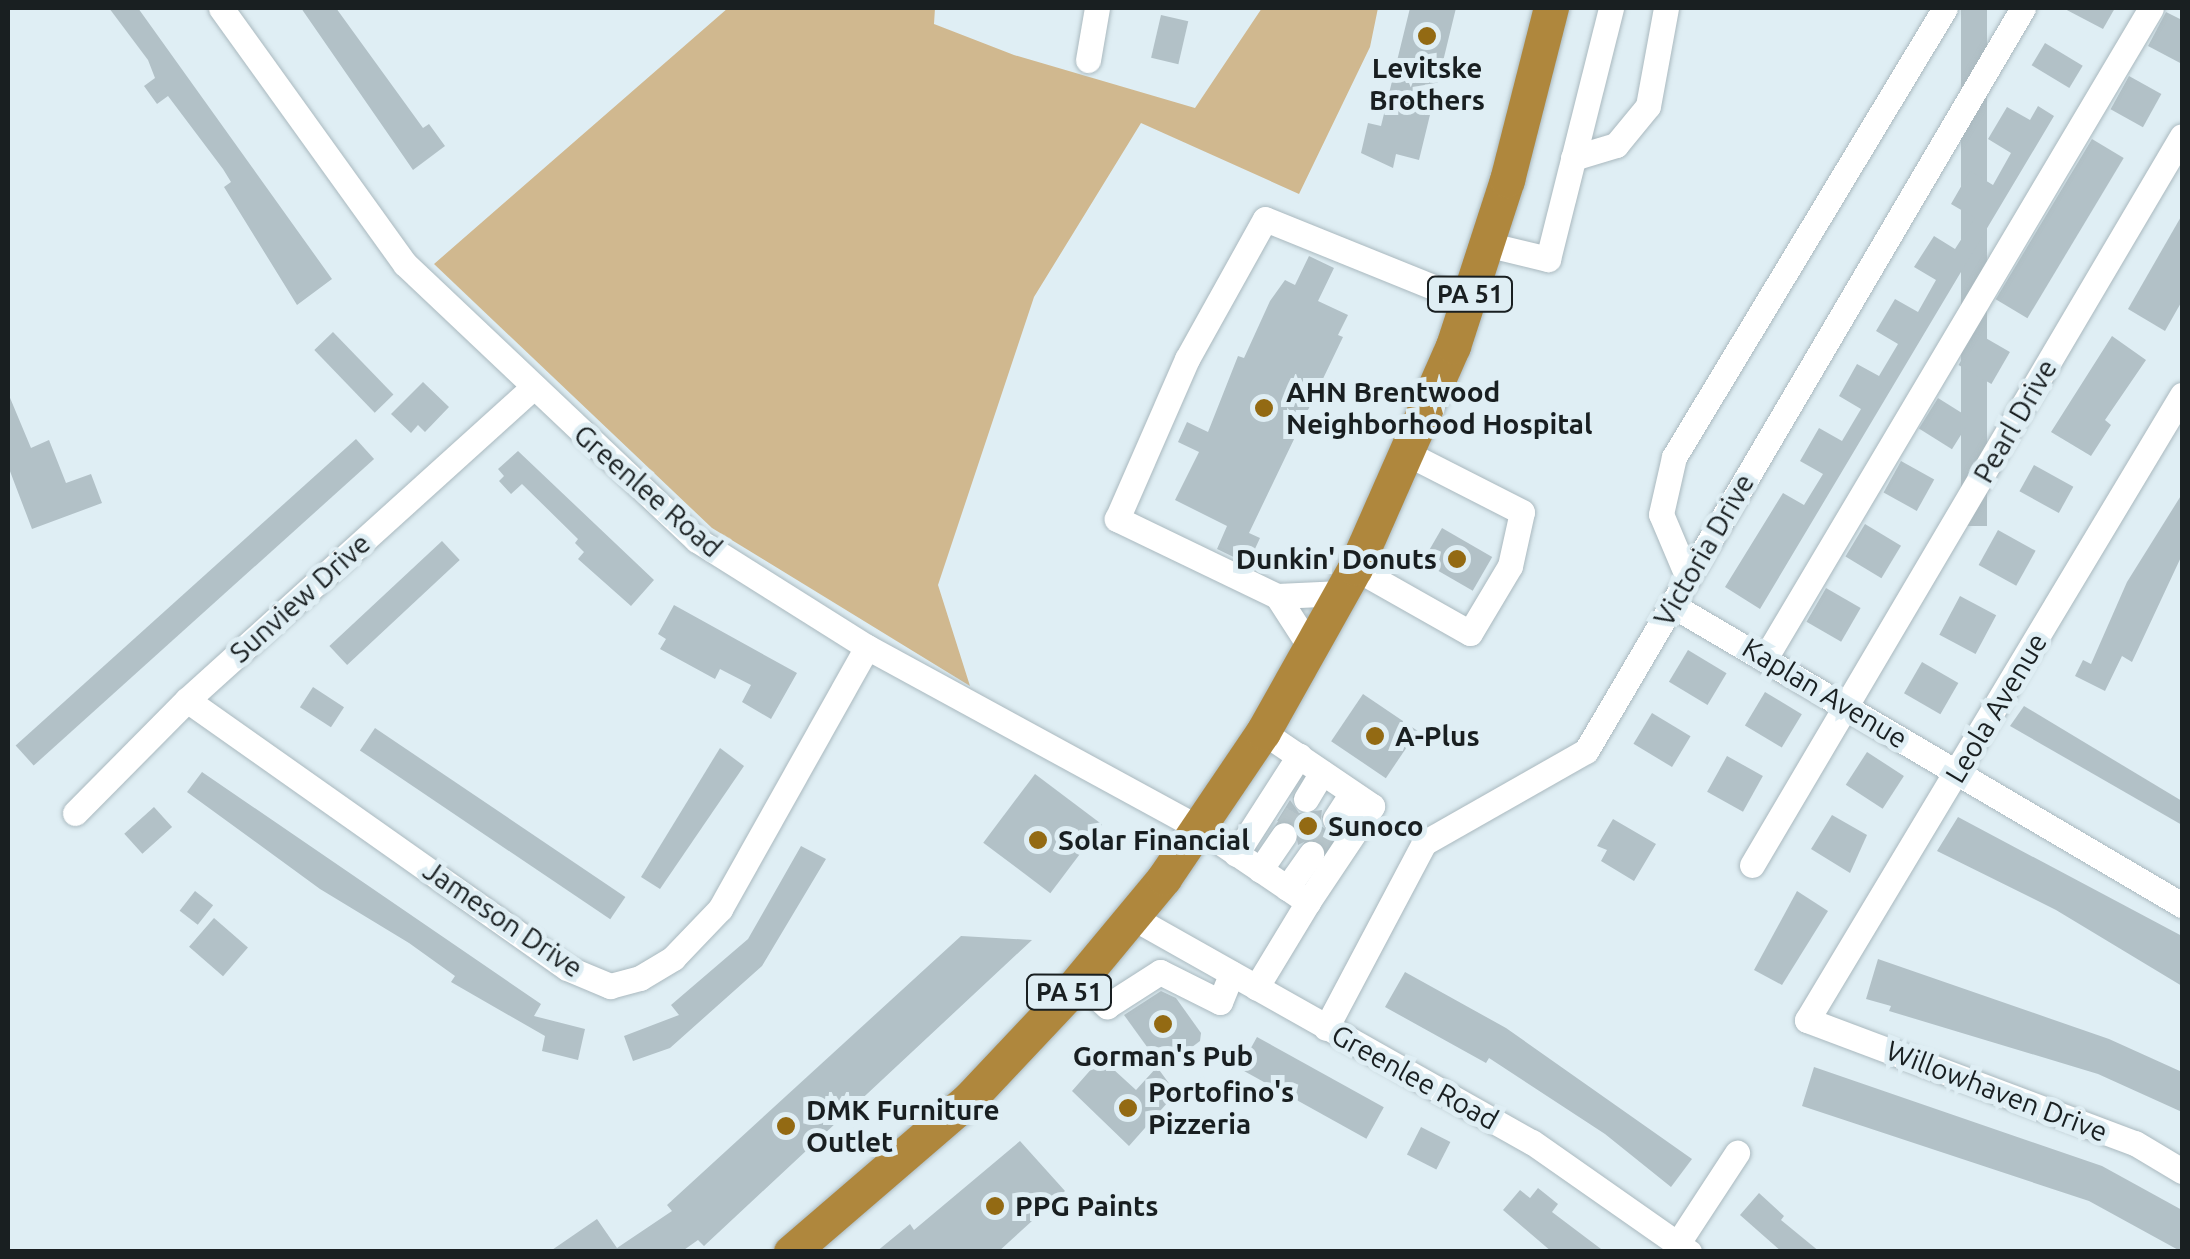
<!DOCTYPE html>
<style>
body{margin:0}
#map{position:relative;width:2190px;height:1259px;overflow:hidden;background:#dfeef4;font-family:Ubuntu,sans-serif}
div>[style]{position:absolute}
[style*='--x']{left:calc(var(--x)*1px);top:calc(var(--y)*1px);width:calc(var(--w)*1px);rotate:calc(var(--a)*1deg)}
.green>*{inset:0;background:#d0b88f}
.building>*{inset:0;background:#b2c1c7;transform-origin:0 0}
.minor-tunnel>*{height:25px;margin-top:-12.5px;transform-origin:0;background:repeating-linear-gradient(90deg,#b7c5ca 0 25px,transparent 0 37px)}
.roads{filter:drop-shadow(0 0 2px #aab9bf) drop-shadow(0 0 2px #aab9bf)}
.minor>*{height:25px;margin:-12.5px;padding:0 12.5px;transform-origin:12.5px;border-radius:12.5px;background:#fff}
.highway>*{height:35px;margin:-17.5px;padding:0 17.5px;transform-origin:17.5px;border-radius:17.5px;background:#af873d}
.dots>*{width:28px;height:28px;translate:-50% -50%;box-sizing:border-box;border:5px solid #dfeef4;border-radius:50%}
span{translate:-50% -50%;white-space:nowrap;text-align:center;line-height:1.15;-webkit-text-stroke:10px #dfeef4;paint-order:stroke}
.shield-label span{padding:2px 8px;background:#dfeef4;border:2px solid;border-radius:8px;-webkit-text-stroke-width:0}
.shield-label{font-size:25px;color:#191f21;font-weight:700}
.poi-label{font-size:28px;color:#191f21;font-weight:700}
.left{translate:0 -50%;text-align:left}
.right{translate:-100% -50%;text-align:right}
.street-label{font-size:28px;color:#191f21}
.frame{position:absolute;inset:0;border:10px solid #191f21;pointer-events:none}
</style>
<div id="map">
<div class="green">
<i style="clip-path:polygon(728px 8px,935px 8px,934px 24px,1014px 55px,1195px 108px,1262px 8px,1378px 8px,1370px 47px,1299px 194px,1141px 123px,1034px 297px,938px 585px,970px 686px,712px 528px,434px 264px)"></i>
</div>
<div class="building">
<i style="clip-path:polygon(109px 8px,138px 8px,332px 279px,297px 305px,224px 187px,231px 182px,223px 169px,168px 96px,157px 104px,144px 86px,155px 78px,148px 60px)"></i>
<i style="clip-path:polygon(301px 8px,336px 8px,423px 128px,429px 124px,445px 146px,413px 170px)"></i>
<i style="clip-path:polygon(1410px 8px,1456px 8px,1419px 160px,1396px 154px,1393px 168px,1361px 153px,1368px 123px,1381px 126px)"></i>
<i style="left:1961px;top:8px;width:26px;height:518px"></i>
<i style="clip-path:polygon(2063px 8px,2115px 8px,2103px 29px)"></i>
<i style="clip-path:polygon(2166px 12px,2182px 20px,2182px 64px,2148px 46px)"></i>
<i style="left:1161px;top:15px;width:28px;height:44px;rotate:13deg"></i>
<i style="left:2045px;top:43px;width:44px;height:26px;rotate:31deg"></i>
<i style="left:2129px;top:76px;width:37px;height:38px;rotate:29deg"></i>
<i style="clip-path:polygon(2038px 106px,2054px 116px,1760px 609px,1725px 587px,1783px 493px,1804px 505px,1823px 474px,1800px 461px,1819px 428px,1842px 441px,1861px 409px,1839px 396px,1857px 364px,1879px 376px,1898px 344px,1876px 331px,1895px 299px,1918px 312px,1936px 280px,1914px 267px,1934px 236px,1955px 249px,1975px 218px,1951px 204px,1970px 171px,1993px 185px,2011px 153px,1988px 139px,2007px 107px,2030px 120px)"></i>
<i style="left:2092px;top:139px;width:37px;height:187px;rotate:31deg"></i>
<i style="clip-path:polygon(2182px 215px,2182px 301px,2165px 331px,2128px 309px)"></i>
<i style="clip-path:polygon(1309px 256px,1334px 268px,1318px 301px,1348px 315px,1338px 335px,1343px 337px,1249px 533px,1260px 538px,1248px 564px,1217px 549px,1227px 526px,1175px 500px,1199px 452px,1178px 442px,1187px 422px,1208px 432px,1238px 356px,1244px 358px,1270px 301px,1285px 280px,1295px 285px)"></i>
<i style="left:333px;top:332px;width:87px;height:26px;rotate:46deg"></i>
<i style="left:1977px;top:333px;width:38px;height:37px;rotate:30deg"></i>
<i style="clip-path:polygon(2112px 336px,2146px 360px,2105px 420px,2111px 425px,2091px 456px,2051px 432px)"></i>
<i style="clip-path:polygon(423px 382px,449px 407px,425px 432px,418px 425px,411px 433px,391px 414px)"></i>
<i style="clip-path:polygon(8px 393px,31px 448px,49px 440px,66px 483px,91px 474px,102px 503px,32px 529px,8px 466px)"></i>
<i style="left:1938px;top:398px;width:39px;height:36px;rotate:32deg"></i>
<i style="left:356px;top:439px;width:27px;height:458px;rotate:48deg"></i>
<i style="clip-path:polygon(518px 451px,654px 580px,631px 606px,578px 559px,584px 552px,575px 543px,578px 539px,522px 484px,511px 494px,499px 481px,504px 476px,498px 469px)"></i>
<i style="left:1901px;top:461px;width:38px;height:36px;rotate:29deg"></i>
<i style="left:2034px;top:465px;width:45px;height:30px;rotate:29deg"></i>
<i style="clip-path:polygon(2182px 494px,2182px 555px,2132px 662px,2122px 656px,2105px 691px,2075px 676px,2083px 660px,2091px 664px,2127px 582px)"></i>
<i style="left:1865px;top:524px;width:42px;height:38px;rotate:31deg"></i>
<i style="left:1442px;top:528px;width:58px;height:39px;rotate:30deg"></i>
<i style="left:1998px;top:530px;width:43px;height:40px;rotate:29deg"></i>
<i style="left:442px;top:541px;width:26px;height:154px;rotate:47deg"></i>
<i style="left:1826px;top:588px;width:40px;height:39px;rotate:30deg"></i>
<i style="left:1960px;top:596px;width:41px;height:44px;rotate:28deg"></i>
<i style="clip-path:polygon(674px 605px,797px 673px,771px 719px,742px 702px,751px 685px,720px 669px,715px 679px,660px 649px,666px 639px,658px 634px)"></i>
<i style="left:1688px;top:650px;width:45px;height:37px;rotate:31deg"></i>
<i style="left:1922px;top:662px;width:42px;height:36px;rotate:30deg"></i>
<i style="left:313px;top:687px;width:37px;height:24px;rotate:33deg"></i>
<i style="left:1765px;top:692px;width:43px;height:39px;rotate:31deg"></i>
<i style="left:1363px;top:694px;width:66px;height:57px;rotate:34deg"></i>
<i style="clip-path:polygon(2024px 706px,2182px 801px,2182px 825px,2010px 726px)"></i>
<i style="left:1652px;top:713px;width:45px;height:36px;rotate:31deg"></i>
<i style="left:375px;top:728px;width:302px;height:27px;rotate:34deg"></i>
<i style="clip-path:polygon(720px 748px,744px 766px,660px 889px,641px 877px)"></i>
<i style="left:1867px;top:752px;width:44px;height:39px;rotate:33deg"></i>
<i style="left:1727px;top:756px;width:41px;height:41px;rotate:29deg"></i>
<i style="clip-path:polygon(202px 772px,541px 1004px,534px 1016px,585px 1029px,578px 1060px,542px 1051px,545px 1036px,451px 982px,455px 976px,409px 943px,320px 889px,187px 792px)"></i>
<i style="left:1035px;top:774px;width:84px;height:86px;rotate:37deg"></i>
<i style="clip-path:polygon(1290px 800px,1299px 813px,1322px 810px,1320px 825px,1333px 835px,1325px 847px,1312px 838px,1298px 845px,1294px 822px,1277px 821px)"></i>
<i style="left:154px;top:807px;width:27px;height:40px;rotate:48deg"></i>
<i style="clip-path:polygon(1832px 815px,1867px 835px,1850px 873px,1811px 849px)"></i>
<i style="clip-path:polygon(1958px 817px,2182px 936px,2182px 986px,2056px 910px,1937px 851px)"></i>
<i style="clip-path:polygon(1613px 819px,1656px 844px,1634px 881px,1601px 861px,1607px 850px,1597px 846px)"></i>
<i style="clip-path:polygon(801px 846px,826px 859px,762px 966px,670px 1048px,633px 1061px,624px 1036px,679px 1015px,671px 1005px,748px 939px)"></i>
<i style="left:195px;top:891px;width:23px;height:25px;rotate:38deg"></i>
<i style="clip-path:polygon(1797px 891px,1828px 911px,1782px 985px,1754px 970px)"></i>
<i style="left:214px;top:918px;width:45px;height:38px;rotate:41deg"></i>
<i style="clip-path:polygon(961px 936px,1032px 940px,704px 1246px,698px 1240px,681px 1252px,549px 1252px,597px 1219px,617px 1248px,672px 1211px,667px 1205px)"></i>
<i style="clip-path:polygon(1878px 959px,2109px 1039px,2182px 1072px,2182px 1112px,2098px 1074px,1889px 1011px,1891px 1006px,1866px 999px)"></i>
<i style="clip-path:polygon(1405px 972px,1506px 1028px,1692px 1159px,1671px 1187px,1605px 1134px,1489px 1058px,1486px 1063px,1385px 1007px)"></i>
<i style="clip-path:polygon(1161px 991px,1176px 998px,1201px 1033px,1200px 1041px,1163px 1069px,1124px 1015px)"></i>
<i style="left:1257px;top:1037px;width:145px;height:36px;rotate:29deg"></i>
<i style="clip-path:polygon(1101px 1058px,1136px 1090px,1157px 1067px,1176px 1093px,1129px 1146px,1072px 1091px)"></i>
<i style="clip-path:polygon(1814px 1067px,2102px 1166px,2182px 1210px,2182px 1252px,2089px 1201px,1802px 1106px)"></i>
<i style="left:1421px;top:1127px;width:33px;height:31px;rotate:27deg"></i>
<i style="clip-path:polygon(1020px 1141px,1065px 1191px,998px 1252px,876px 1252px,910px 1224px,914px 1230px)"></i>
<i style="clip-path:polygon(1538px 1188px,1558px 1204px,1552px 1212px,1605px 1252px,1552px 1252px,1503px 1210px,1520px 1190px,1530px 1198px)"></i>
<i style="clip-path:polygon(1759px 1193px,1784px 1216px,1781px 1220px,1820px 1252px,1782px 1252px,1740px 1215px)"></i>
</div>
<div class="minor-tunnel">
<i style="--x:1284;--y:835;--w:42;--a:-58.6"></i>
<i style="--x:1311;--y:854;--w:42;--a:-55.6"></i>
</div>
<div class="roads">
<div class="minor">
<i style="--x:221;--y:8;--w:315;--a:54.3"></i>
<i style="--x:405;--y:264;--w:402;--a:43.4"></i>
<i style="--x:697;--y:540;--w:201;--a:32.2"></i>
<i style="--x:867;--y:647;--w:378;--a:28.6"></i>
<i style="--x:1199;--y:828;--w:132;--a:34.2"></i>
<i style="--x:1308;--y:902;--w:100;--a:121.2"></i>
<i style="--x:1088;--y:60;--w:53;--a:-80.2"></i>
<i style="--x:1573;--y:158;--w:45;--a:-16.8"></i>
<i style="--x:1616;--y:145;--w:50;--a:-50.6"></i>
<i style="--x:1648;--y:106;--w:100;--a:-79.6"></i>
<i style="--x:1486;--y:244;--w:64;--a:13.6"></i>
<i style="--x:1548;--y:259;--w:259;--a:-75.9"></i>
<i style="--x:2182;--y:395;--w:729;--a:120.96"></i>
<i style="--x:1807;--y:1020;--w:350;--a:20.6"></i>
<i style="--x:2135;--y:1143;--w:55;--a:30.8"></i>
<i style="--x:1355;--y:568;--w:132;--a:29.5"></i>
<i style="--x:1470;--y:633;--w:78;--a:-59.2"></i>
<i style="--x:1510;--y:566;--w:55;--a:-77.5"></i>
<i style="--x:1522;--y:512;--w:128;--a:-153"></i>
<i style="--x:1688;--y:578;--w:69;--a:-112.9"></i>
<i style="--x:1661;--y:514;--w:58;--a:-77.2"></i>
<i style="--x:1674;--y:457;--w:524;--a:-58.89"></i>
<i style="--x:1277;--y:596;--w:65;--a:-2.6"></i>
<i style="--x:1672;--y:605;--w:592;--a:30.47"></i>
<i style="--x:1312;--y:650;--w:64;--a:-122.9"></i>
<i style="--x:1277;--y:596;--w:178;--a:-154.3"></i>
<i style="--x:1117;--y:519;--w:175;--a:-66.4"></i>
<i style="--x:1187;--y:359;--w:160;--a:-60.9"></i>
<i style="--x:1265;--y:219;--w:219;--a:22"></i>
<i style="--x:1767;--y:655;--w:752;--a:-59.31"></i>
<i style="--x:187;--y:700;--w:465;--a:35.2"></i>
<i style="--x:567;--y:968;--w:47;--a:22.7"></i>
<i style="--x:610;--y:986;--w:31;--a:-15"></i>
<i style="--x:640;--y:978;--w:39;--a:-31"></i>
<i style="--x:673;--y:958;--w:68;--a:-46.2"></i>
<i style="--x:720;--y:909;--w:300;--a:-60.7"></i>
<i style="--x:1263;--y:732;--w:132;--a:34.2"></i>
<i style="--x:1372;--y:806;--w:115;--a:123.7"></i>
<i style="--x:1306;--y:799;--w:31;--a:-59"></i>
<i style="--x:75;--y:813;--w:159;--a:-45.3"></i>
<i style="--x:187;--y:700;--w:464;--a:-42.1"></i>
<i style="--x:1335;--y:819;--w:31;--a:-57"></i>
<i style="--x:1236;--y:854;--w:117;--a:-57.3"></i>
<i style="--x:1752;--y:865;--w:846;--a:-59.47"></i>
<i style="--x:1260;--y:870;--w:42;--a:-55.6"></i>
<i style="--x:1287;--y:888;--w:42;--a:-54.8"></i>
<i style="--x:1132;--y:917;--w:459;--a:29.4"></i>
<i style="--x:1532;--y:1142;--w:192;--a:35"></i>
<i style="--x:1079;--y:981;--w:38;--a:42"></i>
<i style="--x:1107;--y:1006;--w:63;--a:-32.7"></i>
<i style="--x:1160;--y:972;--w:67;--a:26.6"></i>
<i style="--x:1220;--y:1002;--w:31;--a:-68"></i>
<i style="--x:1326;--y:1028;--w:209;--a:-62.1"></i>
<i style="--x:1424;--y:843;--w:186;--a:-29.6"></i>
<i style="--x:1586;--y:751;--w:862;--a:-59.54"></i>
<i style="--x:1678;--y:1243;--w:108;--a:-56.8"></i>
</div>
<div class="highway">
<i style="--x:791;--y:1252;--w:233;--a:-40.7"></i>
<i style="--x:968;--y:1100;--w:144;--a:-46.7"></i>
<i style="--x:1067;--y:995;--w:152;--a:-50.3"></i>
<i style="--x:1164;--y:878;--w:176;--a:-55.9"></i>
<i style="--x:1263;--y:732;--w:188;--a:-60.7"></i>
<i style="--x:1355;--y:568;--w:243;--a:-66.2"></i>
<i style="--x:1453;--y:346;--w:175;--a:-72"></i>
<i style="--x:1507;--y:180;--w:178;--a:-75.7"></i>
</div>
</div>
<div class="dots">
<i style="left:1427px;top:36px;background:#936a13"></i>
<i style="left:1264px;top:408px;background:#936a13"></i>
<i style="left:1457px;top:559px;background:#936a13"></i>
<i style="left:1375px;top:736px;background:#936a13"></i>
<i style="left:1308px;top:826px;background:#936a13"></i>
<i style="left:1038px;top:840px;background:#936a13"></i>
<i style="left:1163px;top:1024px;background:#936a13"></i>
<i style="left:1128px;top:1108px;background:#936a13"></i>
<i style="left:786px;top:1126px;background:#936a13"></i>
<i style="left:995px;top:1206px;background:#936a13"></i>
</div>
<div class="shield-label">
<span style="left:1470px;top:294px">PA 51</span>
<span style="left:1069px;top:992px">PA 51</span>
</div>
<div class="poi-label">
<span style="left:1427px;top:84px">Levitske<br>Brothers</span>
<span class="left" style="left:1286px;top:408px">AHN Brentwood<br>Neighborhood Hospital</span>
<span class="right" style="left:1437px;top:559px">Dunkin' Donuts</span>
<span class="left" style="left:1395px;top:736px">A-Plus</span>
<span class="left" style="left:1328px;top:826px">Sunoco</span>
<span class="left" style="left:1058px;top:840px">Solar Financial</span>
<span style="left:1163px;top:1056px">Gorman's Pub</span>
<span class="left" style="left:1148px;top:1108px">Portofino's<br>Pizzeria</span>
<span class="left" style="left:806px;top:1126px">DMK Furniture<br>Outlet</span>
<span class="left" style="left:1015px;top:1206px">PPG Paints</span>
</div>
<div class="street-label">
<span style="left:2015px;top:421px;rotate:-60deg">Pearl Drive</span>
<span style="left:648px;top:491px;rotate:41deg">Greenlee Road</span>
<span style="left:1704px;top:550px;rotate:-60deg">Victoria Drive</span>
<span style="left:300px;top:598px;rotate:-42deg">Sunview Drive</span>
<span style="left:1825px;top:693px;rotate:31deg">Kaplan Avenue</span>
<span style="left:1996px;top:708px;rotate:-59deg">Leola Avenue</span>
<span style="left:503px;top:919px;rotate:34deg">Jameson Drive</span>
<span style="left:1415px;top:1077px;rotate:29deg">Greenlee Road</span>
<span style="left:1997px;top:1091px;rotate:21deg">Willowhaven Drive</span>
</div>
<div class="frame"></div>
</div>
